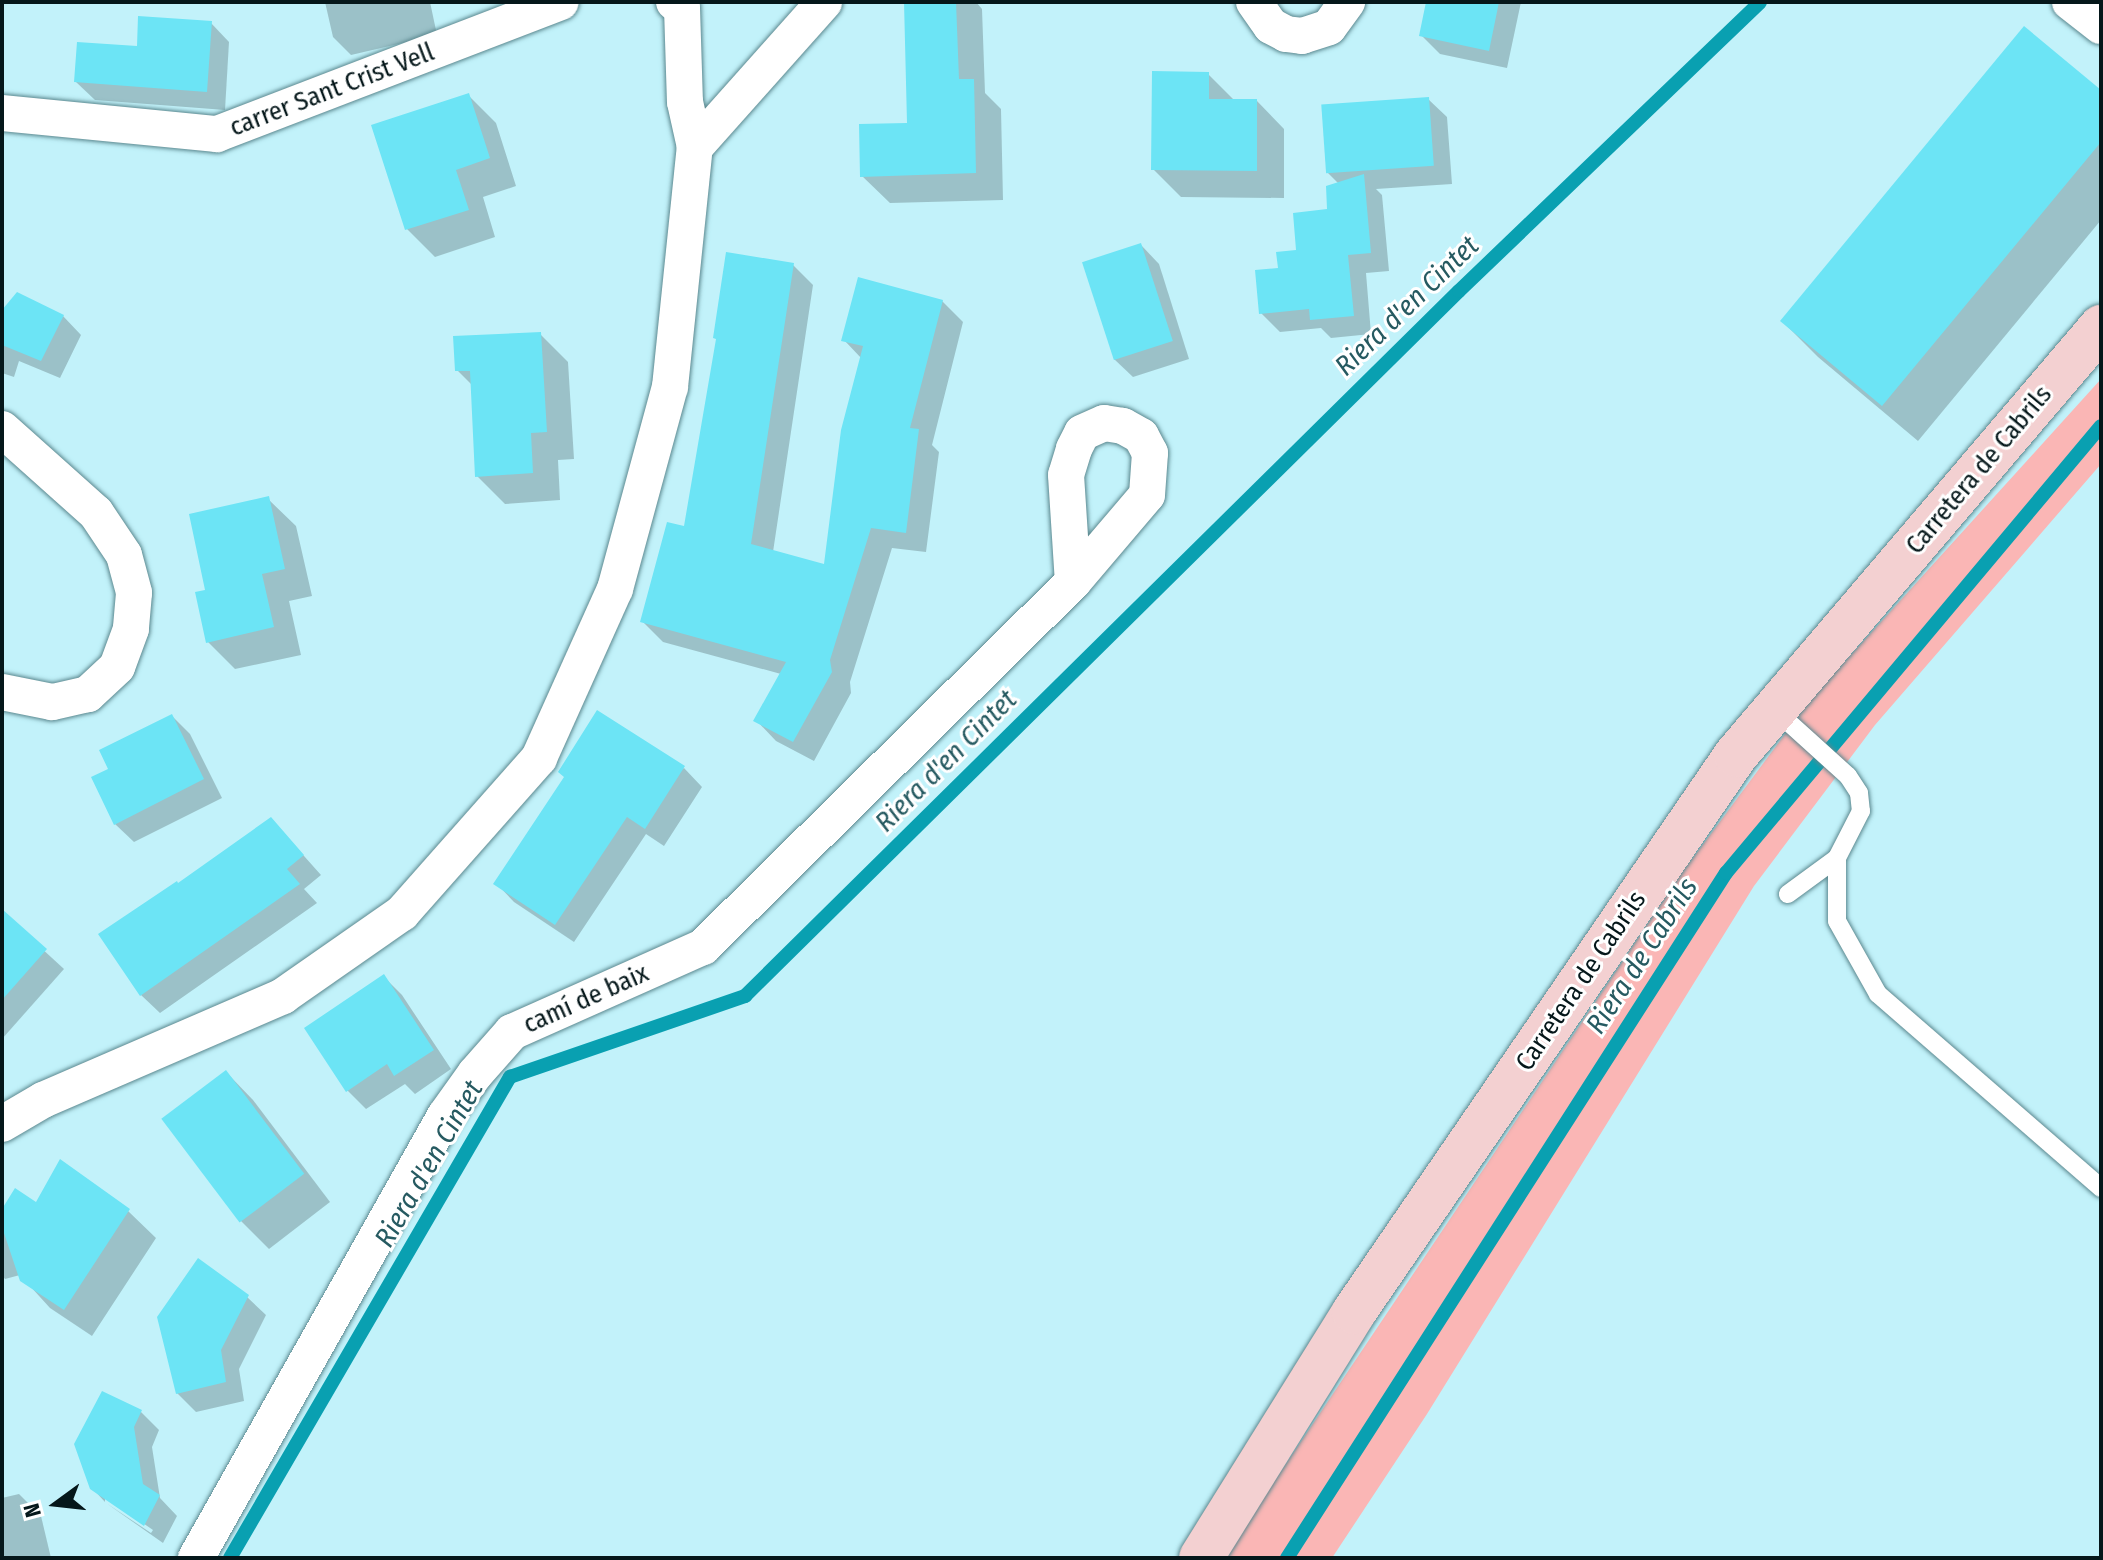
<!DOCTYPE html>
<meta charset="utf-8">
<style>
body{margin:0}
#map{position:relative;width:2103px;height:1560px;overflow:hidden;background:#c2f2fa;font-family:"Fira Sans Condensed",sans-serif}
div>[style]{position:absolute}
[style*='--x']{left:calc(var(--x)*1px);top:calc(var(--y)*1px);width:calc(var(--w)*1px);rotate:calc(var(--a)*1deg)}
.green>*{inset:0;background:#fab6b5}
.shadow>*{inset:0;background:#0003}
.stream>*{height:14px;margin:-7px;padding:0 7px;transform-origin:7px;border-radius:7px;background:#09a0b1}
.building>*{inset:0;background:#6ce4f5;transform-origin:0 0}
.roads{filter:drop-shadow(0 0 2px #5b888f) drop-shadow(0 0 2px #5b888f)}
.lane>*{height:18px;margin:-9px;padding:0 9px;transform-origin:9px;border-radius:9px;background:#fff}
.street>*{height:36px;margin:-18px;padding:0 18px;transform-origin:18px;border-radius:18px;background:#fff}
.secondary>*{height:44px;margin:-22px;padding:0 22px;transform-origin:22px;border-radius:22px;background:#f3d0d1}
span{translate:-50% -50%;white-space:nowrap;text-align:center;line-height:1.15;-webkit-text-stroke:6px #fff;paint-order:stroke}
.street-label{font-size:26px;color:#05171a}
.water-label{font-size:28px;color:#265a61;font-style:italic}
.frame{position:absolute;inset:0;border:4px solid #05171a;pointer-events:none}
.north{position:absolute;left:16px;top:1464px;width:80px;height:80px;-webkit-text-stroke:6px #fff;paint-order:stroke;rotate:255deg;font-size:22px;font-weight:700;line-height:32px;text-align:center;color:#05171a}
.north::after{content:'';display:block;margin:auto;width:28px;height:36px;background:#05171a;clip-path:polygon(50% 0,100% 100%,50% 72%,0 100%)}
</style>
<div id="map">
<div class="green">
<i style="clip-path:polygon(2101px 379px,2101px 464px,1875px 725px,1754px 886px,1427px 1414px,1332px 1558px,1223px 1558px,1681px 874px,1811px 699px)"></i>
</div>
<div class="shadow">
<i style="clip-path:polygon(325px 2px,430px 2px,437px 35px,351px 55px,333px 37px)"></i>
<i style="clip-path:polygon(906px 2px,976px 2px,982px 9px,985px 93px,1001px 109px,1003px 200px,890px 203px,862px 176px,909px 125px)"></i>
<i style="clip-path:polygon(1428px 2px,1521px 2px,1507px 68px,1440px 54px,1421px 35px)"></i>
<i style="clip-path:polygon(211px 23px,229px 42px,225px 110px,95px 100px,76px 82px,139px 48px)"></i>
<i style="clip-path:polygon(1208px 74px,1235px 101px,1257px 101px,1284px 129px,1284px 198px,1181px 197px,1153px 169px)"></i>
<i style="clip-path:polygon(2101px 92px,2101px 220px,1918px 441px,1818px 357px,1782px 321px)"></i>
<i style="clip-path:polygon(468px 95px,496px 123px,516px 186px,483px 197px,495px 237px,435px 257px,407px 229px)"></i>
<i style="clip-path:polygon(1428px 99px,1447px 117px,1452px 184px,1376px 189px,1382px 195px,1389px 271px,1366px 273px,1371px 334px,1331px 338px,1321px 328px,1280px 332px,1261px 313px,1280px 270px,1329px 211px,1339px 184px,1327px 172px)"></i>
<i style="clip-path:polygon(1141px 245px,1159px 264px,1189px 359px,1133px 377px,1114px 359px)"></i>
<i style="clip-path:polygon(793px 265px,813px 285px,773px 552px,825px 566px,862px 359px,844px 340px,942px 301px,963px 322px,932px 445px,939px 452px,926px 552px,892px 548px,850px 682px,851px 693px,814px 761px,776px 741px,756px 720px,781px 674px,663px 642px,642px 621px,686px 529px)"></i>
<i style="clip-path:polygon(2px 309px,63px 316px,81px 335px,60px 378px,19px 361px,14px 377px,2px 373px)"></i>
<i style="clip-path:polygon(540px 334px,568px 362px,574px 459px,558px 460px,560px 500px,505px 504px,477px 476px,473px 386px,457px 370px)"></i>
<i style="clip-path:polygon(268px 499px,296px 526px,312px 596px,289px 601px,301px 655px,235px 669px,208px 642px,208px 592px)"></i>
<i style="clip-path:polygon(172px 716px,190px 734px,222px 798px,134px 842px,115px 824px)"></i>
<i style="clip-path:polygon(684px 768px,702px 787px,664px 846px,646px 834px,574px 942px,514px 902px,496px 883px)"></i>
<i style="clip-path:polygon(271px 819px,321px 875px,304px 889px,317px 903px,160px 1013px,141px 995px,179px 885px)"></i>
<i style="clip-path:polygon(2px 912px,64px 969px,2px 1039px)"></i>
<i style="clip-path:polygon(384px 977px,402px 995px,451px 1069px,415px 1094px,405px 1084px,366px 1109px,347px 1090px)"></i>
<i style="clip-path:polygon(226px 1072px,253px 1100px,330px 1202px,269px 1249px,241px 1221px,164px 1119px)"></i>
<i style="clip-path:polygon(37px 1205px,128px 1211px,156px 1238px,92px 1336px,50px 1308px,20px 1275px,5px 1279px,2px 1275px,2px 1213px)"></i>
<i style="clip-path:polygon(247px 1297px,266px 1315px,239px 1369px,244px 1401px,196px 1412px,177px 1393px)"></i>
<i style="clip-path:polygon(140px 1411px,159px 1430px,152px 1447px,160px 1498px,177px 1516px,163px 1543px,106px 1503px,151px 1533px,153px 1530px,105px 1497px,105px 1502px,92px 1488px)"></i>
<i style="clip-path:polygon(19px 1494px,41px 1516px,51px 1558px,2px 1558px,2px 1498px)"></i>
</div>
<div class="stream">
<i style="--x:230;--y:1558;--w:557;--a:-59.8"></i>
<i style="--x:510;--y:1077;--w:249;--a:-19"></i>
<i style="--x:745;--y:996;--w:1003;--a:-44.64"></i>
<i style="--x:1459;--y:291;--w:417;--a:-43.8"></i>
<i style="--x:1287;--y:1558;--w:814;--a:-57.35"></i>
<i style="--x:1726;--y:873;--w:583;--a:-50.01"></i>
</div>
<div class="building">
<i style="clip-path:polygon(904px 2px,956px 2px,959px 79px,974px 79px,976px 173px,860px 177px,859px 124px,907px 123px)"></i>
<i style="clip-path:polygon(1426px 2px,1499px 2px,1489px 51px,1419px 36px)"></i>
<i style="clip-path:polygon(138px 16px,212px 21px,207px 92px,74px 82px,77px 42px,137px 46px)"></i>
<i style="clip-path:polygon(2024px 26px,2101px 90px,2101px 142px,1882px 406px,1780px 321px)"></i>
<i style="clip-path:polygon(1152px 71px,1209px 72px,1209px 99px,1257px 99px,1257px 171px,1151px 170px)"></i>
<i style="clip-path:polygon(469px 93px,490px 158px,456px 170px,469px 210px,405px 230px,371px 125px)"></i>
<i style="left:1429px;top:97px;width:69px;height:108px;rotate:86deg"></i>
<i style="clip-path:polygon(1364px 174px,1371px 253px,1348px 255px,1354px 316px,1310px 320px,1309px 309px,1259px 314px,1255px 270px,1278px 268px,1276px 252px,1296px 250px,1293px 213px,1327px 209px,1326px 186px)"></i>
<i style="left:1141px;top:243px;width:103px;height:62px;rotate:72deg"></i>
<i style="clip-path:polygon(726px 252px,794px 263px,751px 544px,824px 564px,841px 430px,863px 346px,841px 341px,858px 277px,943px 300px,910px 428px,919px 429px,906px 533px,871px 528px,830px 660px,832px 672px,793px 742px,753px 721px,786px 662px,640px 622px,667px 522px,684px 526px,716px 339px,713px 338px)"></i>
<i style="clip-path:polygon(17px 292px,64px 315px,41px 361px,2px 345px,2px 310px)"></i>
<i style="clip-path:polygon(541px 332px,547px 432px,531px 433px,533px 473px,475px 477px,470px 371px,455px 371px,453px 336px)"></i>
<i style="clip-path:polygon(269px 496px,285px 569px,262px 574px,274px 627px,206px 643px,195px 592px,205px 590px,189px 514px)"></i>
<i style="clip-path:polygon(597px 710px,685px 766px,645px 829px,627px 817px,555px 925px,493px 884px,564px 777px,558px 772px)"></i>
<i style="clip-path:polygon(172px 714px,204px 779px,114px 825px,91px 777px,108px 769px,99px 750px)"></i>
<i style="clip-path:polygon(271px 817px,304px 855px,287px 869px,300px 884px,140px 996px,98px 934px,177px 881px,178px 883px)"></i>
<i style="clip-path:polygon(2px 909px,47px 949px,2px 1000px)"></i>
<i style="clip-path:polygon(384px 974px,434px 1050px,394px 1076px,387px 1064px,346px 1092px,304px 1028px)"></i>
<i style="left:226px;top:1070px;width:130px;height:81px;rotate:53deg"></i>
<i style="clip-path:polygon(60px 1159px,130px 1209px,64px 1310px,20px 1281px,2px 1227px,2px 1209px,15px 1188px,36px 1202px)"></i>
<i style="clip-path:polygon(198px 1258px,249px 1295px,221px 1350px,226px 1382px,176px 1394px,157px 1317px)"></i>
<i style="clip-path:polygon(102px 1391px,142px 1410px,134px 1427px,143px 1484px,160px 1495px,144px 1526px,90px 1489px,74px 1444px)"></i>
</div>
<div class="roads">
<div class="lane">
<i style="--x:1775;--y:710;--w:98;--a:42.1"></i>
<i style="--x:1848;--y:776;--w:20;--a:57"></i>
<i style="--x:1859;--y:793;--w:18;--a:84"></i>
<i style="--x:1861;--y:811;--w:53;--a:117.1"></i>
<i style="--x:1837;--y:858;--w:61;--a:143.7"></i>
<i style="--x:1837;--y:858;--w:63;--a:90"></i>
<i style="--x:1837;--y:921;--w:84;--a:60.7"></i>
<i style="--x:1878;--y:994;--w:296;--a:41"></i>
</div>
<div class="street">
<i style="--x:674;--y:2;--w:10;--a:37"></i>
<i style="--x:682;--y:8;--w:94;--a:88.2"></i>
<i style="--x:685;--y:102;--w:46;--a:77.5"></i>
<i style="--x:1254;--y:2;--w:29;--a:55"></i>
<i style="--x:1271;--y:26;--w:17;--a:28"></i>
<i style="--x:1286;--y:34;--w:16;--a:7"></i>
<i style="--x:1302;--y:36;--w:28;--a:-18"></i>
<i style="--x:1329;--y:27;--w:31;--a:-54"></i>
<i style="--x:2070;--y:2;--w:39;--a:38"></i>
<i style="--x:2;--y:113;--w:216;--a:5.6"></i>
<i style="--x:217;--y:134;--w:368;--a:-21"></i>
<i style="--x:2;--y:429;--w:126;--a:41.8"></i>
<i style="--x:96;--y:513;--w:50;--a:56.3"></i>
<i style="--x:124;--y:555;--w:39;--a:75"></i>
<i style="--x:134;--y:593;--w:36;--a:95"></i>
<i style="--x:131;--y:629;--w:40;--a:110.2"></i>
<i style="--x:117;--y:667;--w:40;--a:137"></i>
<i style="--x:88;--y:694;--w:37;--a:167"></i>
<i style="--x:52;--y:702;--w:51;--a:-168.7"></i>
<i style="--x:2;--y:1124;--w:48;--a:-30.3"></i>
<i style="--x:43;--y:1100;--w:262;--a:-23.4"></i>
<i style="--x:283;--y:996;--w:145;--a:-34.9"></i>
<i style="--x:402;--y:913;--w:207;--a:-48.5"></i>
<i style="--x:539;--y:758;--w:185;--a:-65.8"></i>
<i style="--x:615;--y:589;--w:209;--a:-74.8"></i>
<i style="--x:670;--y:387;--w:241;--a:-84.1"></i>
<i style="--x:695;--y:147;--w:194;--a:-48.3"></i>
<i style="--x:196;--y:1558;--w:507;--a:-60.61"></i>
<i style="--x:445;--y:1116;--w:52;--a:-54.5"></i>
<i style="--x:475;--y:1074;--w:56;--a:-48.6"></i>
<i style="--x:512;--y:1032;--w:209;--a:-24"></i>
<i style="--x:703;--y:947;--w:520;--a:-44.61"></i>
<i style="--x:1073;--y:582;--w:114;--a:-49.6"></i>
<i style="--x:1147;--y:495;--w:42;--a:-85.9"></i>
<i style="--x:1150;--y:453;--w:19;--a:-118"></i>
<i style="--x:1141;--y:436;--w:21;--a:-151"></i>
<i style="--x:1123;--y:426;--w:19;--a:-171"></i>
<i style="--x:1104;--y:423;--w:24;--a:156"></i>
<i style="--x:1082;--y:433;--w:18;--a:117"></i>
<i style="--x:1074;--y:449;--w:27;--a:107"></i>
<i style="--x:1066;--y:475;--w:107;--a:86.3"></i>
</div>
<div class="secondary">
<i style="--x:1201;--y:1558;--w:290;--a:-58.1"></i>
<i style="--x:1354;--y:1312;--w:675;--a:-55.56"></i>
<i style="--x:1736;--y:755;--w:563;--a:-49.54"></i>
</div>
</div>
<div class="street-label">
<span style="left:332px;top:90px;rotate:-21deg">carrer Sant Crist Vell</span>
<span style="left:1979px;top:470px;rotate:-50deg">Carretera de Cabrils</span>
<span style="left:1581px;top:981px;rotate:-56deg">Carretera de Cabrils</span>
<span style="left:586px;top:999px;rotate:-24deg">camí de baix</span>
</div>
<div class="water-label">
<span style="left:1407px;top:306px;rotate:-44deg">Riera d'en Cintet</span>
<span style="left:946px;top:761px;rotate:-45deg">Riera d'en Cintet</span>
<span style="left:1642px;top:956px;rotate:-57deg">Riera de Cabrils</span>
<span style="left:429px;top:1164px;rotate:-60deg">Riera d'en Cintet</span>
</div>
<div class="frame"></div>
<div class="north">N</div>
</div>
